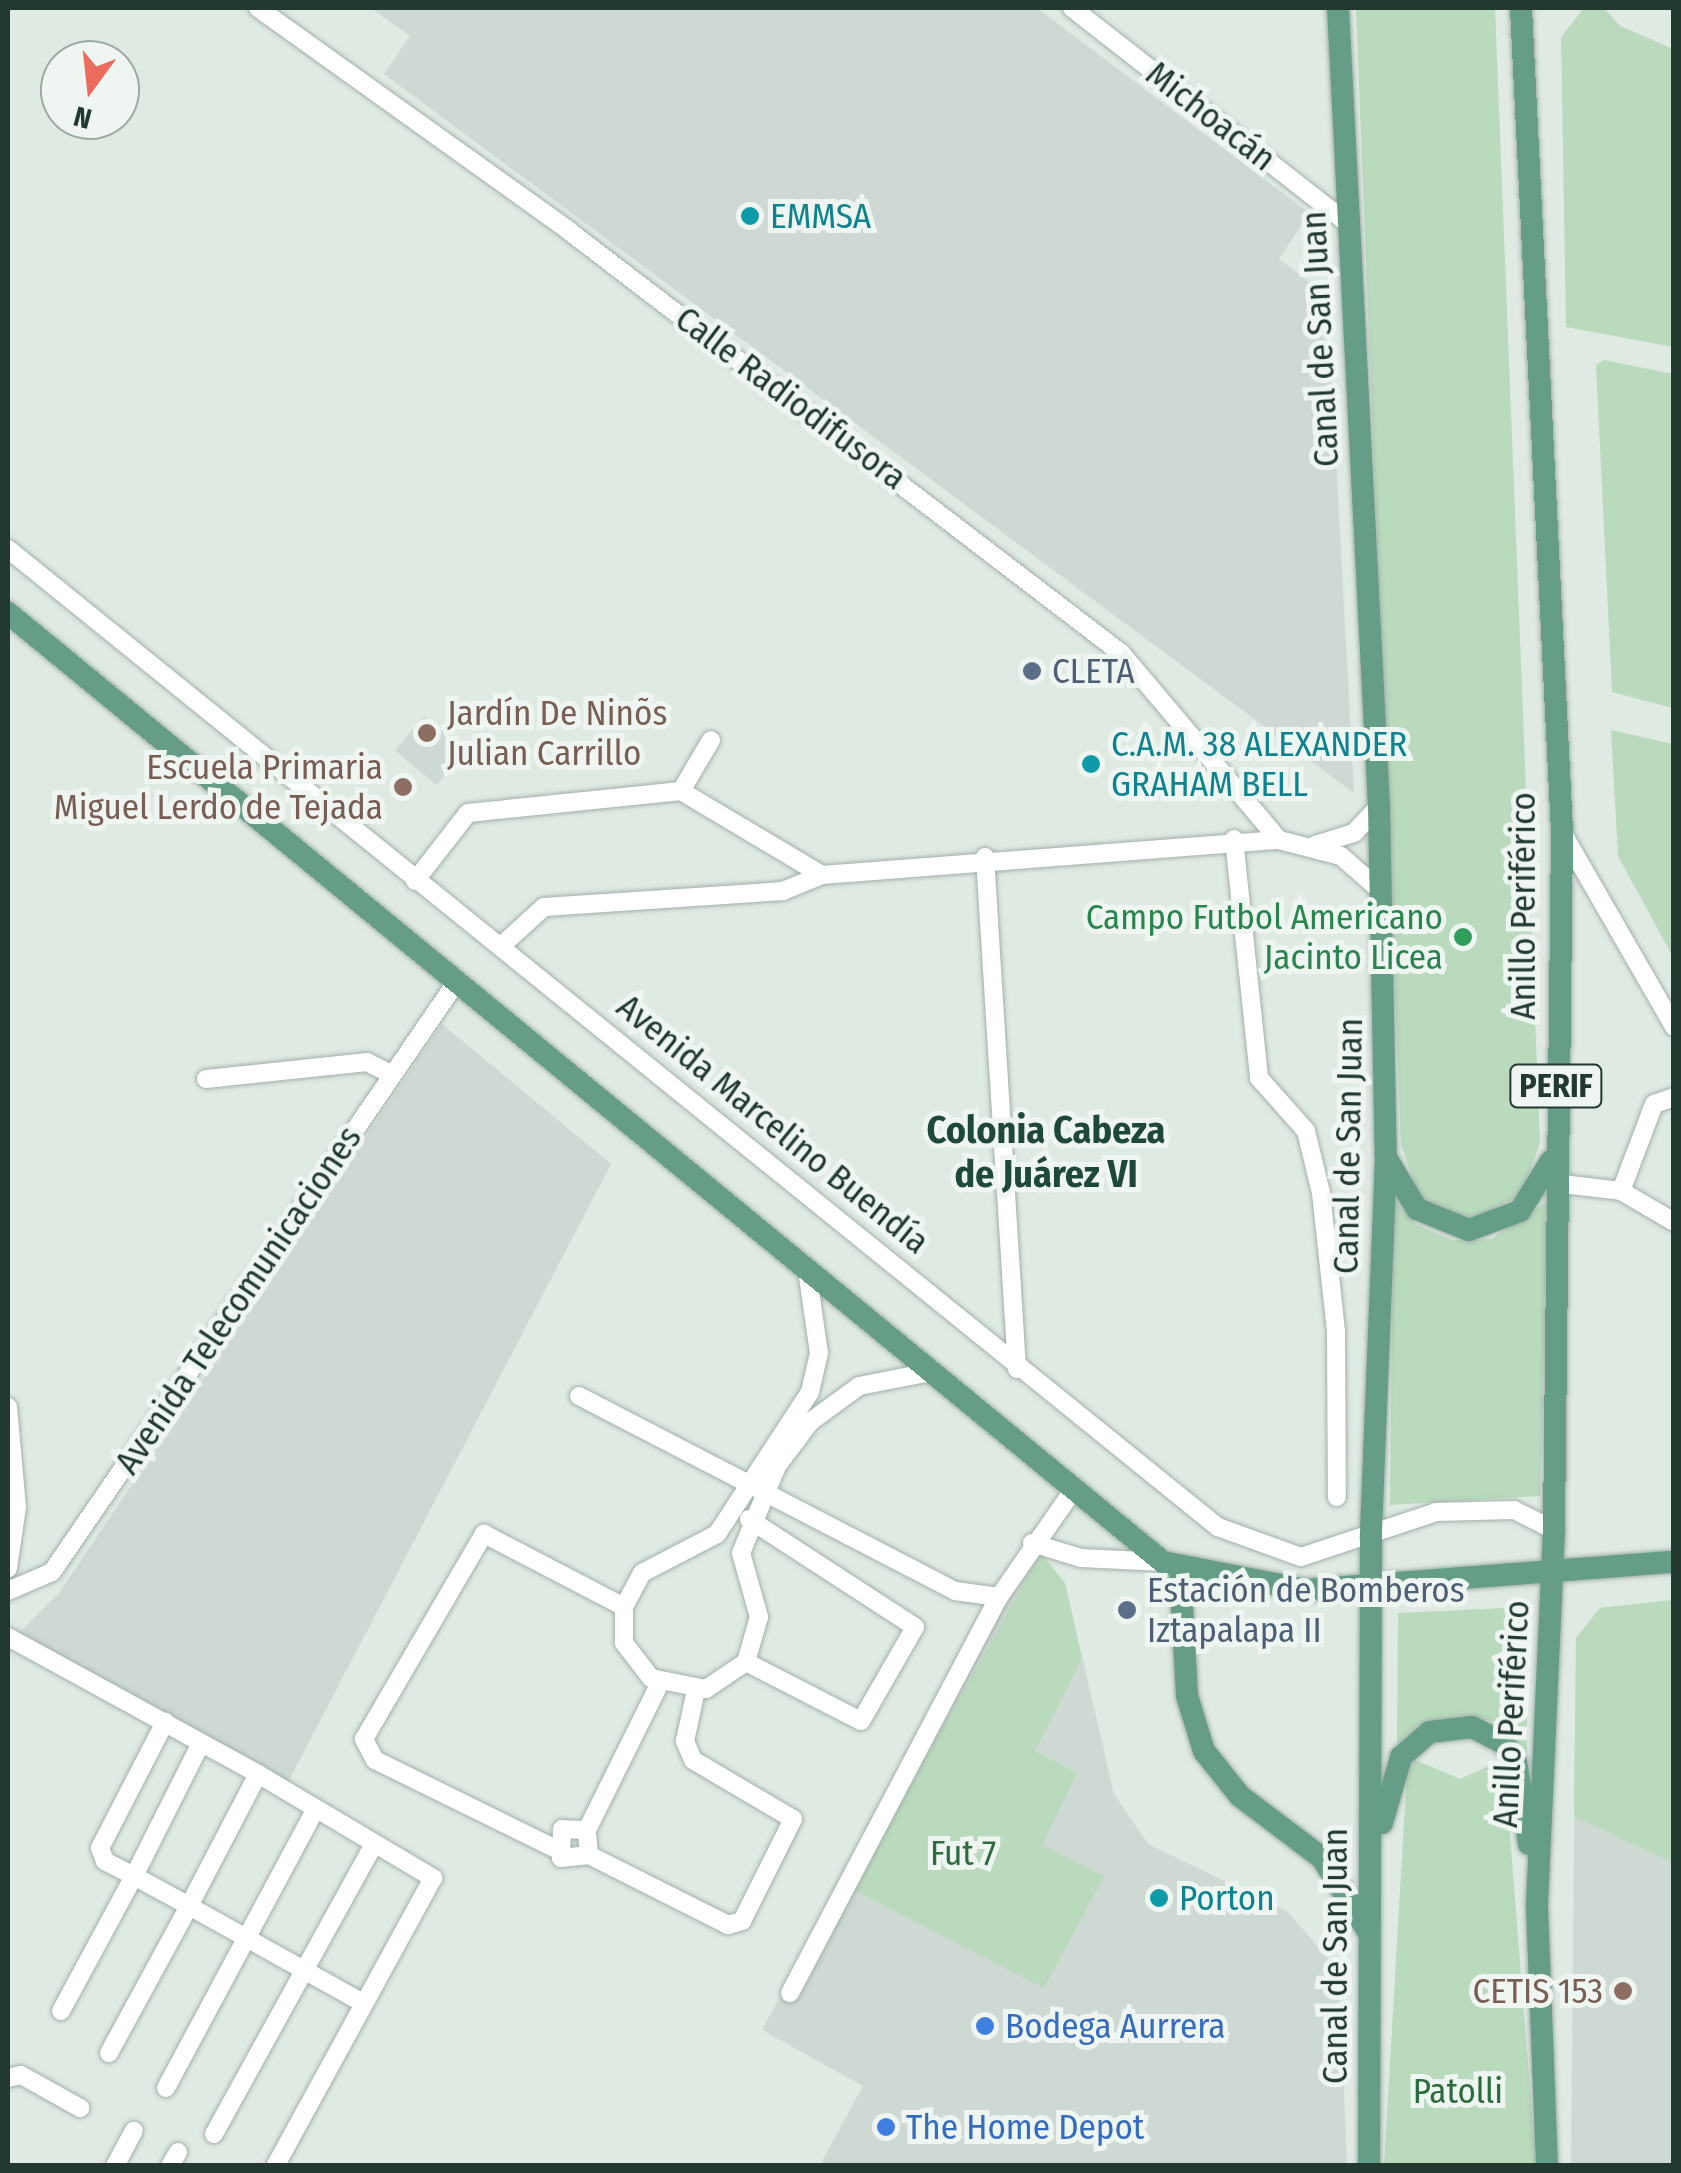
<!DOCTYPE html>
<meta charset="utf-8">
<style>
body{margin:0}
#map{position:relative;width:1681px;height:2173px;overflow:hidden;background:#dfeae3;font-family:"Fira Sans Condensed",sans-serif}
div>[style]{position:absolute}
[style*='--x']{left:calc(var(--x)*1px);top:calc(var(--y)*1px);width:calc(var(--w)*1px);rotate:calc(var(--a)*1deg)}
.built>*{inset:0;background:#cdd9d2;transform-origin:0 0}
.green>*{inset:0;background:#b9dabd}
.roads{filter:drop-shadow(0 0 2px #a2b1a9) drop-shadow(0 0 2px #a2b1a9)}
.minor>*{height:18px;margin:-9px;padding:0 9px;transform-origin:9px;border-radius:9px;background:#fff}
.major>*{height:22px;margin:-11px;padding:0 11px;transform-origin:11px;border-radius:11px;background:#659d87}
.dots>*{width:28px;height:28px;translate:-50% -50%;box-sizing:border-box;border:5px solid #eff6f2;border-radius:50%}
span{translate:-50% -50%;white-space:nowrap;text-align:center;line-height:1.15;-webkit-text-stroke:10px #eff6f2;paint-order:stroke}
.shield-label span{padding:2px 8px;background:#eff6f2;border:2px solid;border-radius:8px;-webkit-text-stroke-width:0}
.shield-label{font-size:32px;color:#21392f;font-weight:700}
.street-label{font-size:35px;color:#21392f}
.culture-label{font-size:35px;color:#0d838f}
.left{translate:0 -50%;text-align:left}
.service-label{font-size:35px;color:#4e5e75}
.education-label{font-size:35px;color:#785e54}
.right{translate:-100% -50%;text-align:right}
.leisure-label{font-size:35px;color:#27864d}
.park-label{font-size:35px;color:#2d6d3d}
.shop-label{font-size:35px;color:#366cbe}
.neighbourhood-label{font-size:38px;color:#1e4939;font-weight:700}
.frame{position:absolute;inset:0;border:10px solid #21392f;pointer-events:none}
.north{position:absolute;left:40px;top:40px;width:100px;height:100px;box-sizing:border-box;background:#eff6f2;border:2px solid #9daaa4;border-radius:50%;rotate:195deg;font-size:28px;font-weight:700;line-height:40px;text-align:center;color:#21392f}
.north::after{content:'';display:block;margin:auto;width:35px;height:45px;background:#eb6b5c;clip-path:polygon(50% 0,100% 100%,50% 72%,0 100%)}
</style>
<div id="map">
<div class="built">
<i style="clip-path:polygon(371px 8px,1037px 8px,1309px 213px,1279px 259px,1316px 287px,1317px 328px,1329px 329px,1354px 793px,384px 74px,410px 36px)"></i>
<i style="left:424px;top:716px;width:54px;height:45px;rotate:40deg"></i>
<i style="clip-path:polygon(442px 1024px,611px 1164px,286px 1786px,17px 1635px,59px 1593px)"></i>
<i style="clip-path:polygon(1026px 1544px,1065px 1583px,1114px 1794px,1148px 1844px,1288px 1912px,1339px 1971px,1347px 2165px,820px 2165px,863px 2086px,762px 2030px)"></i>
<i style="clip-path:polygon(1673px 1600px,1673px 2165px,1571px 2166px,1576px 1638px,1600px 1608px)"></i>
</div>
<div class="green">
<i style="clip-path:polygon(1356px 8px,1495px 8px,1540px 1143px,1521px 1195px,1470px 1221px,1419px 1198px,1401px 1144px)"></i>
<i style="clip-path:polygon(1584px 8px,1604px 8px,1620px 26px,1673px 49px,1673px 347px,1566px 327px,1561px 37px)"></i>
<i style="clip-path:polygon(1604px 360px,1673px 374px,1673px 708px,1612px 692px,1596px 365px)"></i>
<i style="clip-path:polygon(1611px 730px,1673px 744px,1673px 957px,1618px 856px)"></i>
<i style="clip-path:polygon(1393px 1198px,1417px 1225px,1452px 1240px,1492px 1239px,1547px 1201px,1540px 1496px,1390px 1505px)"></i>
<i style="clip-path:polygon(1041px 1553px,1065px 1583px,1082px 1659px,1035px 1751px,1077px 1773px,1042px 1845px,1104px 1876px,1044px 1988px,852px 1889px)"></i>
<i style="clip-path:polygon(1673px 1600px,1674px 1600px,1673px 1863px,1574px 1816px,1576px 1638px,1600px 1608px)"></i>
<i style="clip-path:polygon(1527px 1607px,1527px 1753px,1494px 1722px,1465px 1716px,1434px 1721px,1397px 1745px,1398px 1613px)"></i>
<i style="clip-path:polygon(1504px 1759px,1536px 2165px,1384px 2166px,1407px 1770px,1415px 1760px,1460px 1779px)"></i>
</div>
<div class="roads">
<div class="minor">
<i style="--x:258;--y:8;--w:383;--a:35.6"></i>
<i style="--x:569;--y:231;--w:695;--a:37.4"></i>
<i style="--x:1121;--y:653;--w:245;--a:49.8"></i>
<i style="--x:1072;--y:8;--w:353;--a:38"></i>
<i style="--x:8;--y:549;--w:1556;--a:38.95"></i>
<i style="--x:1218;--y:1527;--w:88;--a:19.9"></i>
<i style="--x:1301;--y:1557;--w:142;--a:-18.4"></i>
<i style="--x:1436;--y:1512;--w:78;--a:-1.5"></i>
<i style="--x:1514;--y:1510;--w:45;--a:26.6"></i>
<i style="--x:681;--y:791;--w:59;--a:-59.5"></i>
<i style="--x:1562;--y:832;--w:225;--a:60.1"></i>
<i style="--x:1234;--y:839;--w:240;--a:84"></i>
<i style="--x:1259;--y:1078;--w:71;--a:48.4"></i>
<i style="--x:1306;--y:1131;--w:64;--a:76.4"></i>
<i style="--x:1321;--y:1193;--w:140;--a:83.8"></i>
<i style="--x:1336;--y:1332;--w:165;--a:89.7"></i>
<i style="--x:1315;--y:845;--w:41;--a:-17.1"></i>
<i style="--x:1354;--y:833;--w:37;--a:-47"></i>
<i style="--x:985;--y:857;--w:513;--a:86.42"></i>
<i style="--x:415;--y:881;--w:86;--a:-52.1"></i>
<i style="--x:468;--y:813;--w:214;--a:-5.9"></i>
<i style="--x:681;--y:791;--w:164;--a:30.8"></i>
<i style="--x:822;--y:875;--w:458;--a:-4.4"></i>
<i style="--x:1279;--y:840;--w:64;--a:14.5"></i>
<i style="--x:1341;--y:856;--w:55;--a:41.3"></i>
<i style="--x:501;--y:946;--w:58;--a:-42.2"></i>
<i style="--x:544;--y:907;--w:240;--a:-3.8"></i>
<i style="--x:783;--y:891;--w:42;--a:-22.3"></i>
<i style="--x:206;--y:1079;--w:162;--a:-6"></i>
<i style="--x:367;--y:1062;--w:28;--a:27"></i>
<i style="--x:1554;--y:1183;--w:67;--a:6.8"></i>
<i style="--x:1621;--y:1191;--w:61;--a:30.3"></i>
<i style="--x:1621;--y:1191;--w:93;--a:-69.2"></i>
<i style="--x:1654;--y:1104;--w:21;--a:-19"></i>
<i style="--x:808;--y:1277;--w:77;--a:81.8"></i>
<i style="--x:819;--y:1353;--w:40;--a:103"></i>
<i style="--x:810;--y:1392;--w:170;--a:123.2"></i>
<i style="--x:717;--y:1534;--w:85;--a:152.5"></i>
<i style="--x:642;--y:1573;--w:38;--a:118"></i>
<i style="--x:624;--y:1607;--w:36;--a:90"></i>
<i style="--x:624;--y:1643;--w:44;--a:52.4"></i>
<i style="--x:651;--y:1678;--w:56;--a:11.3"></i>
<i style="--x:706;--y:1689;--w:48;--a:-34"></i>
<i style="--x:746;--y:1662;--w:47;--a:-73.9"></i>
<i style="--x:759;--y:1617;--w:66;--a:-105.7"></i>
<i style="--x:741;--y:1553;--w:94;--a:-67.5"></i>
<i style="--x:777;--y:1466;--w:55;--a:-53.1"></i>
<i style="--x:810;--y:1422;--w:61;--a:-36.3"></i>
<i style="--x:859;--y:1386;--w:67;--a:-11.1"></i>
<i style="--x:579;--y:1396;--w:424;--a:27.4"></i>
<i style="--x:955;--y:1591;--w:44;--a:7.8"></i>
<i style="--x:8;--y:1407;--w:100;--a:84.9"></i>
<i style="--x:17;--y:1507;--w:62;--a:98.4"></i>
<i style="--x:1032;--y:1543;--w:51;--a:17"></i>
<i style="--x:1081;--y:1558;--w:82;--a:2.8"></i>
<i style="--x:8;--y:1591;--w:48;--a:-23.4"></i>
<i style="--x:52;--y:1572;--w:709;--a:-55.57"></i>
<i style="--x:8;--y:1637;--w:285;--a:28.7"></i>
<i style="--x:746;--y:1662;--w:129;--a:27.2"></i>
<i style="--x:861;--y:1721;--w:108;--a:-60.1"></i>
<i style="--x:915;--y:1627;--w:198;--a:-147"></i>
<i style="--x:201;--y:1743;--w:149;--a:116.7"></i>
<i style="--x:134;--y:1876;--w:63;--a:28.6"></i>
<i style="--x:189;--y:1906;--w:149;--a:-62.4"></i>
<i style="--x:258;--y:1774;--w:204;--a:30.7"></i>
<i style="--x:433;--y:1878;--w:328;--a:118.7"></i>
<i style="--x:587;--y:1830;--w:25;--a:-178"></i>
<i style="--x:562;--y:1829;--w:29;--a:92"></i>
<i style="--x:561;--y:1858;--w:28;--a:-6"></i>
<i style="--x:589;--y:1855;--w:25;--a:-95"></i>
<i style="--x:587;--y:1830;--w:164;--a:-63.6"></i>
<i style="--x:556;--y:1849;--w:202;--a:-153.8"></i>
<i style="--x:375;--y:1760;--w:24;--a:-118"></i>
<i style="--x:364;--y:1739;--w:238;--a:-59.7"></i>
<i style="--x:484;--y:1534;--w:158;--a:27.5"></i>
<i style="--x:589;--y:1855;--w:156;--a:26.7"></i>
<i style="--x:728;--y:1925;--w:15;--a:-16"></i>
<i style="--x:742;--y:1921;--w:114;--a:-63.4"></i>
<i style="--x:793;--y:1819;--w:116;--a:-149.5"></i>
<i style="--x:693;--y:1760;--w:21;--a:-113"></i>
<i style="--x:685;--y:1741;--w:52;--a:-77.8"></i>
<i style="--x:790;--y:1993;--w:448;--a:-62.2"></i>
<i style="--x:999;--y:1597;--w:124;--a:-55.2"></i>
<i style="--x:61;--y:2011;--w:153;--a:-61.6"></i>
<i style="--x:134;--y:1876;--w:33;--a:-153"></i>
<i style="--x:105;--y:1861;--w:14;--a:-111"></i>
<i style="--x:100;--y:1848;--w:142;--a:-62.7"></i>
<i style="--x:109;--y:2053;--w:167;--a:-61.4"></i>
<i style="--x:189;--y:1906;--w:199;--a:29.1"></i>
<i style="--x:8;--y:2078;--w:13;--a:-13"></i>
<i style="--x:21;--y:2075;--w:68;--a:29.2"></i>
<i style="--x:166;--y:2088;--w:315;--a:-61.8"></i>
<i style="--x:214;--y:2134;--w:331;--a:-61.1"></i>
<i style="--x:115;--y:2166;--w:40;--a:-62"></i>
<i style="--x:170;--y:2166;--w:16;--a:-60"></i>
</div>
<div class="major">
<i style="--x:1338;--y:8;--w:799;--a:87.06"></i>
<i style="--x:1379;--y:806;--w:352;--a:88.9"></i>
<i style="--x:1386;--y:1158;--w:381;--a:92.3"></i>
<i style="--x:1371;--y:1539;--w:627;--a:90.18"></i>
<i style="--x:1521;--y:8;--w:825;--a:87.15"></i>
<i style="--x:1562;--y:832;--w:698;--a:90.66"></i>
<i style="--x:1554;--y:1530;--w:377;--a:92.6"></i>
<i style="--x:1537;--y:1907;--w:259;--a:87.8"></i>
<i style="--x:8;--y:613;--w:1495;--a:39.41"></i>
<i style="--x:1163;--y:1562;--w:146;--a:11.1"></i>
<i style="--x:1306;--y:1590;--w:369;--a:-4.4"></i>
<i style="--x:1388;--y:1161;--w:56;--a:58.9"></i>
<i style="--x:1417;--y:1209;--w:56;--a:22"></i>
<i style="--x:1469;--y:1230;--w:54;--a:-20.4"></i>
<i style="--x:1520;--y:1211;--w:59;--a:-58.2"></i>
<i style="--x:1180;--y:1570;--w:126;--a:86.8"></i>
<i style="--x:1187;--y:1696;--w:58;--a:72.8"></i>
<i style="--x:1204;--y:1751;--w:58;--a:51.3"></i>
<i style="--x:1240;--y:1796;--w:103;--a:37.1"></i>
<i style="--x:1322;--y:1858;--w:86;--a:57.8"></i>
<i style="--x:1382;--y:1823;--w:69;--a:-73.9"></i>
<i style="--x:1401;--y:1757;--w:38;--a:-41"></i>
<i style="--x:1430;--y:1732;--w:42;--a:-6.8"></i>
<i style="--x:1472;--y:1727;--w:36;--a:27"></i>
<i style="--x:1504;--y:1743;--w:22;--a:58"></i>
<i style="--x:1516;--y:1762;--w:83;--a:81"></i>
</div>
</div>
<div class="dots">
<i style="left:750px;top:216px;background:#0f9aa8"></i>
<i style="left:1032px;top:671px;background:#5c6f8a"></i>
<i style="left:427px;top:733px;background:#8d6e63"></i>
<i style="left:1091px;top:764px;background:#0f9aa8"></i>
<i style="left:403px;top:787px;background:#8d6e63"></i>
<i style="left:1463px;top:937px;background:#2e9e5b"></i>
<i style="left:1127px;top:1610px;background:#5c6f8a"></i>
<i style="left:1159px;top:1898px;background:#0f9aa8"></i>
<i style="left:1623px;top:1991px;background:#8d6e63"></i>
<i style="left:985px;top:2026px;background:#3f7fe0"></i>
<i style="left:886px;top:2127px;background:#3f7fe0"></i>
</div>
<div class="shield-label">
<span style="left:1556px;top:1086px">PERIF</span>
</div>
<div class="street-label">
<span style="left:1211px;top:116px;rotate:38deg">Michoacán</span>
<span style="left:1320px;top:339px;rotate:-93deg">Canal de San Juan</span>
<span style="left:791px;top:398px;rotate:37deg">Calle Radiodifusora</span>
<span style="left:1523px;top:906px;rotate:-90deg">Anillo Periférico</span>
<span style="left:773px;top:1124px;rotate:39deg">Avenida Marcelino Buendía</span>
<span style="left:1348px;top:1146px;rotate:-89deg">Canal de San Juan</span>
<span style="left:238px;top:1300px;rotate:-56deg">Avenida Telecomunicaciones</span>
<span style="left:1511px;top:1714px;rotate:-87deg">Anillo Periférico</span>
<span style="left:1335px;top:1956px;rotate:-90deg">Canal de San Juan</span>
</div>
<div class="culture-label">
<span class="left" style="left:770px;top:216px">EMMSA</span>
<span class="left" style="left:1111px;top:764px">C.A.M. 38 ALEXANDER<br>GRAHAM BELL</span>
<span class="left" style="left:1179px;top:1898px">Porton</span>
</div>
<div class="service-label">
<span class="left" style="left:1052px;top:671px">CLETA</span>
<span class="left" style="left:1147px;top:1610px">Estación de Bomberos<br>Iztapalapa II</span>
</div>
<div class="education-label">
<span class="left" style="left:447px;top:733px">Jardín De Ninõs<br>Julian Carrillo</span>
<span class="right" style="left:383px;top:787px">Escuela Primaria<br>Miguel Lerdo de Tejada</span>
<span class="right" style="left:1603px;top:1991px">CETIS 153</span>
</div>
<div class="leisure-label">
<span class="right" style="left:1443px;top:937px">Campo Futbol Americano<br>Jacinto Licea</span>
</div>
<div class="park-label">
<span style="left:963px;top:1853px">Fut 7</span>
<span style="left:1458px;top:2091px">Patolli</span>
</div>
<div class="shop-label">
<span class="left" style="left:1005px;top:2026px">Bodega Aurrera</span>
<span class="left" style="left:906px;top:2127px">The Home Depot</span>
</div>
<div class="neighbourhood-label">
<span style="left:1046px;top:1153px">Colonia Cabeza<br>de Juárez VI</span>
</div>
<div class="frame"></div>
<div class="north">N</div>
</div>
